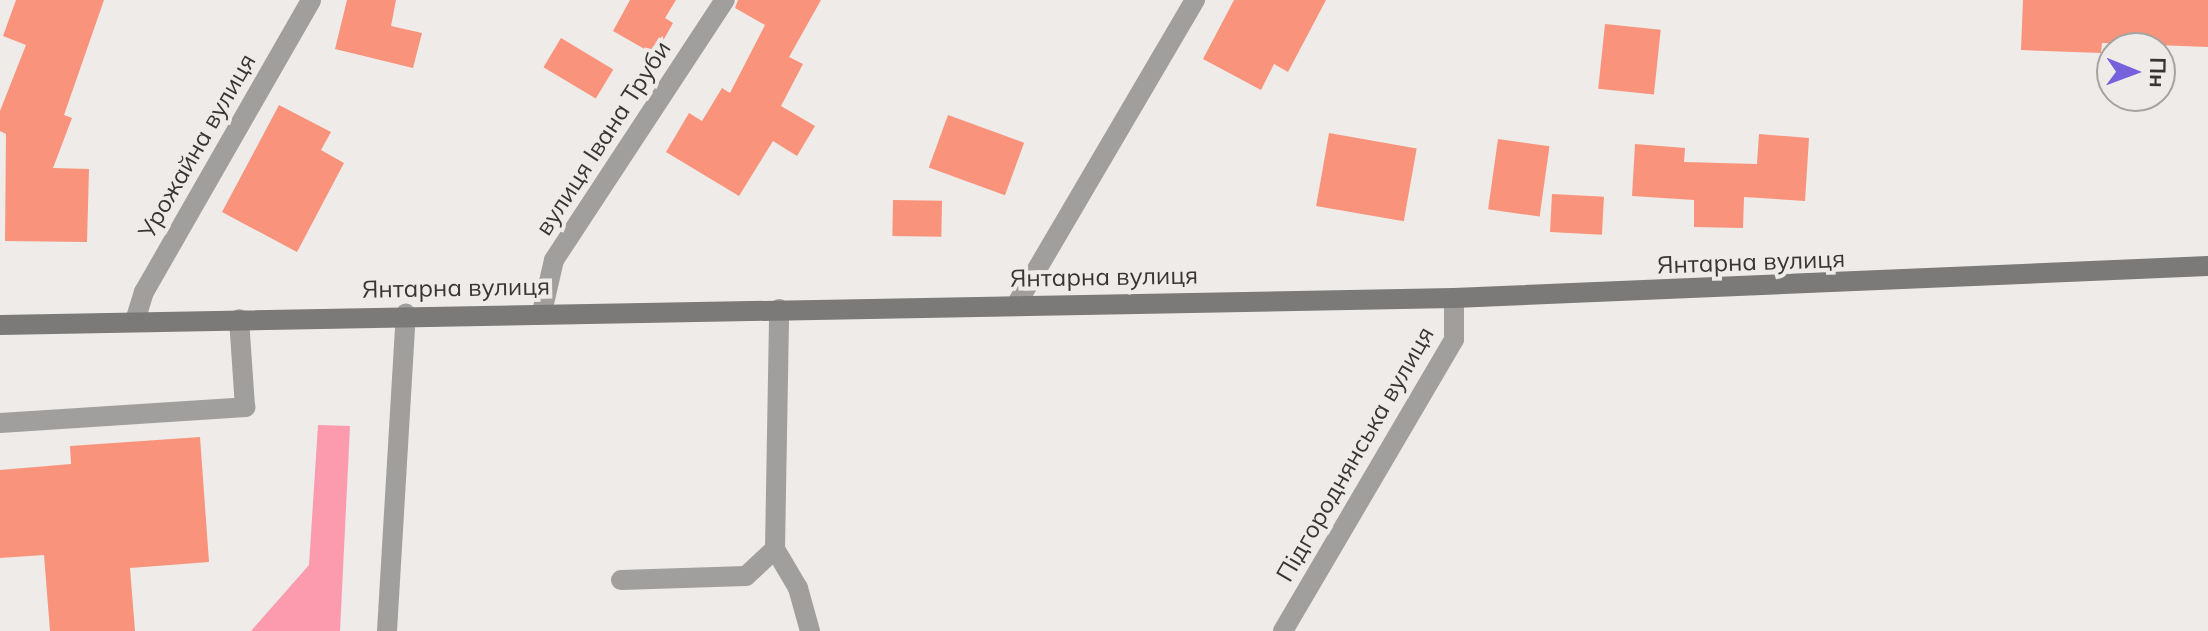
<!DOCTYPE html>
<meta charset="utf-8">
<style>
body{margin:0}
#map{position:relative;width:2208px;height:631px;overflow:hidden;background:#eeebe8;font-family:Mulish,sans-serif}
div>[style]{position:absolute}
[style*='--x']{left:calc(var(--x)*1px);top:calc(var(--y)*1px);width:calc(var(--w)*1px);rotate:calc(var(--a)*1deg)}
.green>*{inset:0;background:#fd9bae}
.building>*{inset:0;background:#f9937b;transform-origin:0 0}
.lane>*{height:20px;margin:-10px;padding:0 10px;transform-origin:10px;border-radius:10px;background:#a09f9d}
.street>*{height:20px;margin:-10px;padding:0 10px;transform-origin:10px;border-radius:10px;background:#a09f9d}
.secondary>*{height:20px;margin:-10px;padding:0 10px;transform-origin:10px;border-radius:10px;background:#7b7a78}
span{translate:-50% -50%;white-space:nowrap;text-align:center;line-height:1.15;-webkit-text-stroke:8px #eeebe8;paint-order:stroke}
.street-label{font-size:24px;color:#373635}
.north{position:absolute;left:2096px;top:32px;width:80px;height:80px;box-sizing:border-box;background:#eeebe8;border:2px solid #a5a3a0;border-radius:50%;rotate:91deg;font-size:22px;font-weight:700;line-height:32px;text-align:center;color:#373635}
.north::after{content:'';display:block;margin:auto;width:28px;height:36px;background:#7561dc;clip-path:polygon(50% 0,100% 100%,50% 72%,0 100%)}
</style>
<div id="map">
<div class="green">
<i style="clip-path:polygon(318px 425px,350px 426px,340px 631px,251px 631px,309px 565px)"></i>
</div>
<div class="building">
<i style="clip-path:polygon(16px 0,104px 0,64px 115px,72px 118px,53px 168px,89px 169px,87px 242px,5px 241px,6px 134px,0 131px,0 111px,26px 45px,3px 36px)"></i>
<i style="clip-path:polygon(347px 0,396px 0,391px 26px,422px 33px,413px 68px,335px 49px)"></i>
<i style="clip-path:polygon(630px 0,676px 0,665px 18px,673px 23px,655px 55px,613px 31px)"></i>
<i style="clip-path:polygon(738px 0,821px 0,789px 57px,803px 64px,781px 106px,815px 126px,797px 156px,773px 141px,739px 196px,666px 152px,689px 113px,702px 121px,722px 88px,730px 93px,765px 25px,735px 8px)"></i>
<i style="clip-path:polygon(1234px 0,1326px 0,1288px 72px,1274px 64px,1261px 90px,1203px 59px)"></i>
<i style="clip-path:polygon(2023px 0,2208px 0,2208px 47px,2102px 43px,2101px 53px,2021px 50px)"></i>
<i style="left:1605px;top:24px;width:56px;height:65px;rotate:6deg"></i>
<i style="left:561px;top:38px;width:61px;height:34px;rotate:31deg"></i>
<i style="clip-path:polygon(279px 105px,331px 132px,321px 150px,344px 163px,297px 252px,222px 212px)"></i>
<i style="left:948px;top:115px;width:81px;height:56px;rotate:20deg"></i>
<i style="left:1329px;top:133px;width:89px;height:74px;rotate:10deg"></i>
<i style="clip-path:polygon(1759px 134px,1809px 138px,1805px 201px,1744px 197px,1743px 228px,1694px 227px,1694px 200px,1632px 196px,1635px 144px,1685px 148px,1684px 162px,1757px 164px)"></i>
<i style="left:1498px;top:139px;width:52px;height:71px;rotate:8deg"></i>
<i style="left:1552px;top:194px;width:52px;height:38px;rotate:3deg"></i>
<i style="left:893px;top:200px;width:49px;height:36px;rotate:1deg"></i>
<i style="clip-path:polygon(200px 437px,209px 562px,130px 568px,135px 631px,50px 631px,44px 555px,0 558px,0 470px,71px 464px,70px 446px)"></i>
</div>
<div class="lane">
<i style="--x:0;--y:423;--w:246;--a:-3.7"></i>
<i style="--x:245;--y:407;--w:88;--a:-93.9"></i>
<i style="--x:775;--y:549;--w:45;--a:59.5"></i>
<i style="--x:798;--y:588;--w:45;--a:74.4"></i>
<i style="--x:621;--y:580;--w:125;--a:-1.8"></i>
<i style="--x:746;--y:576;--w:40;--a:-43"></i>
<i style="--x:775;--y:549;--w:240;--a:-89"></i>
</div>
<div class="street">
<i style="--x:1016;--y:305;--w:354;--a:-59.6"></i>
<i style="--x:542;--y:312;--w:53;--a:-77"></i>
<i style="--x:554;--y:260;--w:311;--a:-56.7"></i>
<i style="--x:135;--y:321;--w:30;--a:-73"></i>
<i style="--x:144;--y:292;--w:336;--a:-60.2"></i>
<i style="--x:387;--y:631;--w:318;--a:-86.6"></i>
<i style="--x:1283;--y:631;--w:338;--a:-59.6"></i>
<i style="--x:1454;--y:339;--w:41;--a:-90"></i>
</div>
<div class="secondary">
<i style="--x:0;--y:325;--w:1454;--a:-1.06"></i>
<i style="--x:1454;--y:298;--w:755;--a:-2.43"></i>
</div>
<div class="street-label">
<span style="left:603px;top:138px;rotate:-57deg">вулиця Івана Труби</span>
<span style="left:197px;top:146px;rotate:-60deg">Урожайна вулиця</span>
<span style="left:1751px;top:262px;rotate:-2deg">Янтарна вулиця</span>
<span style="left:1104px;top:277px;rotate:-1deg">Янтарна вулиця</span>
<span style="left:456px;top:288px;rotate:-1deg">Янтарна вулиця</span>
<span style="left:1355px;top:454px;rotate:-60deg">Підгороднянська вулиця</span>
</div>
<div class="north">Пн</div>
</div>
